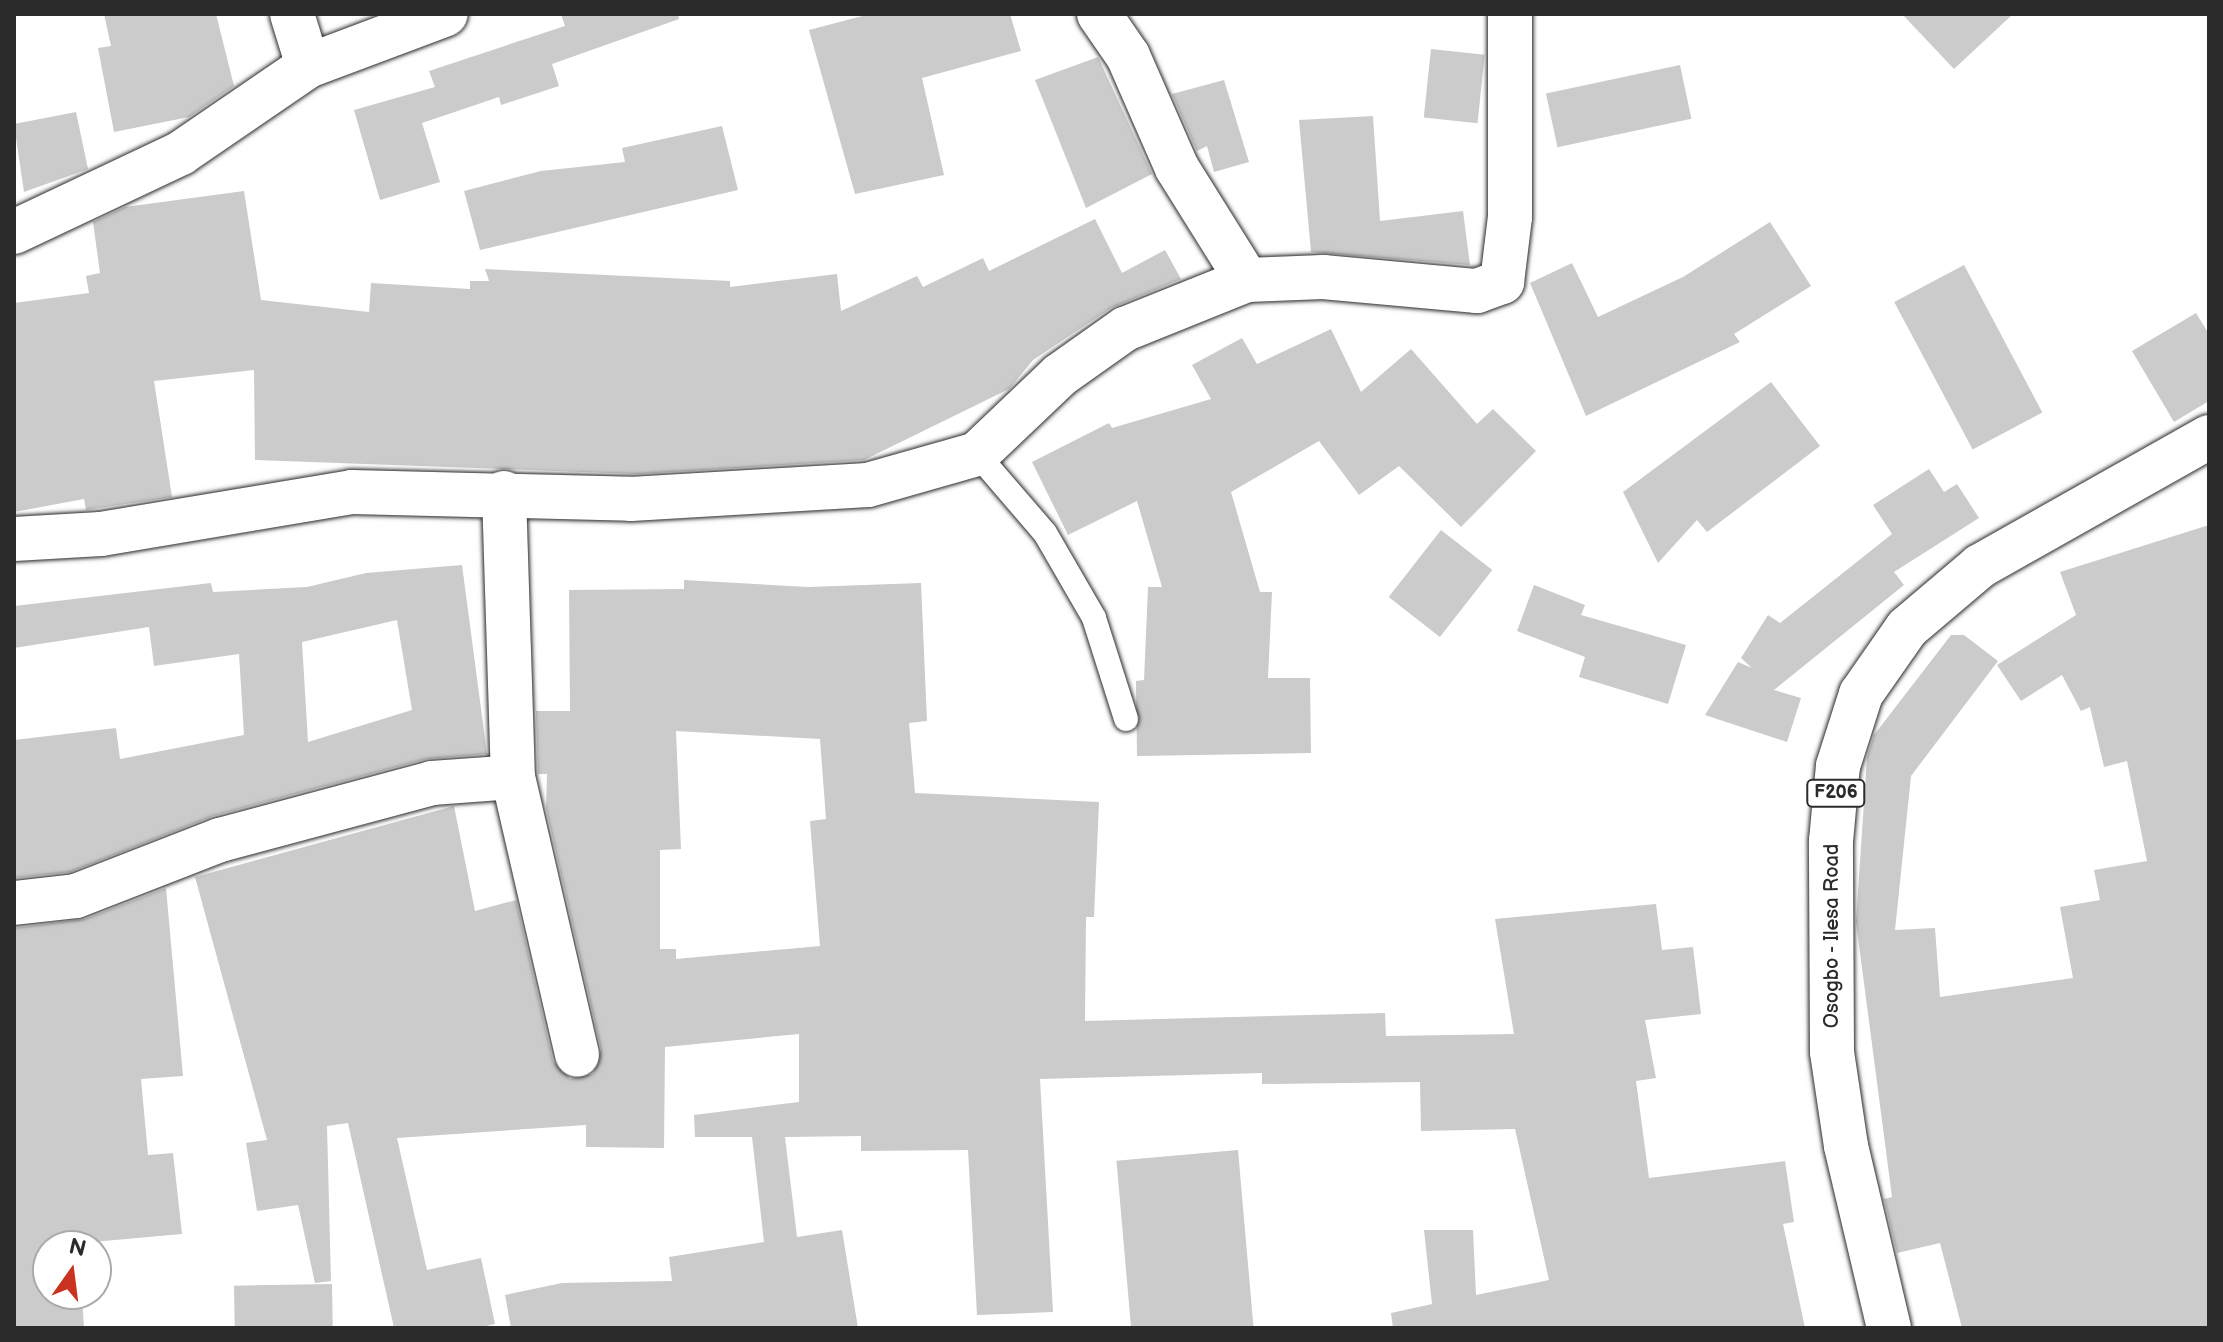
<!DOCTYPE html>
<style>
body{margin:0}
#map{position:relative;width:2223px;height:1342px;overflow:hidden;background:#fff;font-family:"Balsamiq Sans",sans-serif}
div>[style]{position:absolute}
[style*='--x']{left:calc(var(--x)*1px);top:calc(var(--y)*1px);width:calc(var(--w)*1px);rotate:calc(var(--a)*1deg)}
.building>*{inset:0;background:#cbcbcb;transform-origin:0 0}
.roads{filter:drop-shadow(0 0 2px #2b2b2b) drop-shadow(0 0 2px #2b2b2b)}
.lane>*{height:24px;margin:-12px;padding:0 12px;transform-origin:12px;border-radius:12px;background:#fff}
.street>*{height:44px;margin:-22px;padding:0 22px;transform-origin:22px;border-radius:22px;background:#fff}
.primary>*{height:44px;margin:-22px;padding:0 22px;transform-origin:22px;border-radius:22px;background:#fff}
span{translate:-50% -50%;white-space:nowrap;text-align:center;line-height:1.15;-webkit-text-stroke:7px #fff;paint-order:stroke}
.shield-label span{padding:2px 6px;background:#fff;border:2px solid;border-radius:6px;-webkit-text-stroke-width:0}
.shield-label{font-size:18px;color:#2b2b2b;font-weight:700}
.street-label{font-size:20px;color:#2b2b2b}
.frame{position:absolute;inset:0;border:16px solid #2b2b2b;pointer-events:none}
.north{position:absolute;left:32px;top:1230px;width:80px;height:80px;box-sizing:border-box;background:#fff;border:2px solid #aaa;border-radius:50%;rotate:14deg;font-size:22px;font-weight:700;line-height:32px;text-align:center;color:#2b2b2b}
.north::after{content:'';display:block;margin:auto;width:28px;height:36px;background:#c8321e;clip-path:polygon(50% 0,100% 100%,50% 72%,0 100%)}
</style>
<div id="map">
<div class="building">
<i style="clip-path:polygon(104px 14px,216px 14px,234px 86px,189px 117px,114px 132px,98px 48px,111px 46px)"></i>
<i style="clip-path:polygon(561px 14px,678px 14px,679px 19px,552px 64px,559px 86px,501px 105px,499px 97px,422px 123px,440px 182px,380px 200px,354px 110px,435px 87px,429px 71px,565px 26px)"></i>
<i style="clip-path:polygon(870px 14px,1010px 14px,1021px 51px,922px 78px,944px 175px,855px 194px,809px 30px)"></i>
<i style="clip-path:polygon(1902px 14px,2013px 14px,1954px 69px)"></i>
<i style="left:1431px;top:49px;width:54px;height:69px;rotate:6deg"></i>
<i style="clip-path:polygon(1098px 57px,1152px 174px,1086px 208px,1035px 80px)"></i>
<i style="left:1680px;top:65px;width:55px;height:137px;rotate:78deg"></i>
<i style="clip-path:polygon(1224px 80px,1249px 162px,1214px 172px,1207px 146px,1197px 151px,1172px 94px)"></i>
<i style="clip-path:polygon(76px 112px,88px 169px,24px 192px,14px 124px)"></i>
<i style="clip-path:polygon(1373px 116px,1380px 221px,1463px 211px,1470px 265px,1311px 252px,1299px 120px)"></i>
<i style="clip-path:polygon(722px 126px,738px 190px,480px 250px,464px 191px,541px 171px,625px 162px,622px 148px)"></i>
<i style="clip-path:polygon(244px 191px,261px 300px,369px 312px,371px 283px,470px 289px,470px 281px,489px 281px,485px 269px,730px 281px,730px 287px,837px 274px,841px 311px,917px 276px,923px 287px,983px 258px,989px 271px,1095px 219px,1122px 273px,1165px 250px,1181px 279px,1111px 308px,1033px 360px,1009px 389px,864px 460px,638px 474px,255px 460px,254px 370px,154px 381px,172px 497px,86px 510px,84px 499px,14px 512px,14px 303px,89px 293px,86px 276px,100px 273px,93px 222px,125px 207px)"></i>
<i style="clip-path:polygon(1770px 222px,1811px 286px,1734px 334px,1740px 342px,1586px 416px,1530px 283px,1572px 263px,1598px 317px,1683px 277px)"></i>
<i style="left:1964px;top:265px;width:167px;height:79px;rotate:62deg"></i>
<i style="clip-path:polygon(2196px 313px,2209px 334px,2209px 401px,2174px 422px,2132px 351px)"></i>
<i style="clip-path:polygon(1331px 329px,1361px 392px,1411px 349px,1477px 424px,1493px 409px,1536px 451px,1461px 527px,1399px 466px,1359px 495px,1319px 441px,1231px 492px,1260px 592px,1272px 592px,1268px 678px,1310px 678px,1311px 753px,1137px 756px,1136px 681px,1144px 680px,1148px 587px,1162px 587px,1137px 501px,1068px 535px,1032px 462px,1109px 423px,1112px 428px,1211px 399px,1192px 365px,1242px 338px,1257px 364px)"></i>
<i style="clip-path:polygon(1771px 382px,1820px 446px,1707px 532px,1697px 520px,1658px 563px,1623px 492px)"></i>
<i style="clip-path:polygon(1929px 469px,1944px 492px,1957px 484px,1979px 518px,1894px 572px,1904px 585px,1774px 690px,1801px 698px,1787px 742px,1705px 715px,1738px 662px,1752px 668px,1741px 658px,1768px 615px,1780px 623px,1892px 534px,1873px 505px)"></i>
<i style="clip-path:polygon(2209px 525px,2209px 1328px,1962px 1328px,1940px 1243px,1897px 1253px,1884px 1199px,1892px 1197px,1856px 922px,1867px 757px,1874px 735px,1951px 635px,1964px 635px,1998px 661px,1911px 776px,1895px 930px,1935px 928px,1940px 997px,2073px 978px,2060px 907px,2100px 900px,2094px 870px,2147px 861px,2127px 761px,2104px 767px,2090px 707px,2081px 711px,2062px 675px,2021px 701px,1997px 665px,2076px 615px,2060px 572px)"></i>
<i style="left:1441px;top:530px;width:65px;height:85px;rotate:38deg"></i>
<i style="clip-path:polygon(evenodd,462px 565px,487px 754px,426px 759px,213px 816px,70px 872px,14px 878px,14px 740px,116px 728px,120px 759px,244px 735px,239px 654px,154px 666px,149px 627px,14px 648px,14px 606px,211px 583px,213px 592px,307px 587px,366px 573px,462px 565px,397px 620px,412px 710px,308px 742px,302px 642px,397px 620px)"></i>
<i style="clip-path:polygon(evenodd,684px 580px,808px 587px,921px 583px,927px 721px,909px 723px,915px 793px,1099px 802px,1094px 917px,1086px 917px,1085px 1021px,1385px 1013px,1386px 1036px,1514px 1034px,1495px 919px,1656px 904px,1662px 950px,1693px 947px,1701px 1014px,1645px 1020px,1656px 1078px,1636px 1081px,1649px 1178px,1785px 1161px,1794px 1222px,1783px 1224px,1805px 1328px,1393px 1328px,1391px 1313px,1432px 1304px,1424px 1230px,1473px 1230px,1476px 1295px,1549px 1280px,1515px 1129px,1421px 1131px,1420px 1082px,1262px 1084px,1262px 1073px,1040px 1079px,1053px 1312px,977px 1315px,968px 1150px,861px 1151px,861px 1136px,785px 1137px,797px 1237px,842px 1230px,858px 1328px,511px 1328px,505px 1295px,562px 1283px,672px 1281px,669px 1257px,764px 1242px,752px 1137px,695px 1137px,694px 1115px,799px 1102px,799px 1034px,665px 1047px,664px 1148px,586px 1147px,586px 1125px,397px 1138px,427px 1270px,481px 1258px,495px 1324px,477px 1328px,394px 1328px,348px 1123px,327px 1126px,331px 1281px,315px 1283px,298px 1205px,257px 1211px,246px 1143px,267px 1140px,195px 877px,454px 806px,475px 911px,516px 900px,553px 1061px,570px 1079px,593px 1074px,601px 1049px,546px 808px,547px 774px,538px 774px,536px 711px,570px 711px,569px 590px,684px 589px,684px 580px,676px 731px,820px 739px,826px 819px,810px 821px,820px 946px,676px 959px,676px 949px,660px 949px,660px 850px,681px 849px,676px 731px)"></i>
<i style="clip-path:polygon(1534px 585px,1585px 605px,1581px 615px,1686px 645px,1668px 704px,1579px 677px,1585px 657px,1517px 631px)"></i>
<i style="clip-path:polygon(166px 888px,183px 1076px,141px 1079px,148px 1155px,173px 1153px,182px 1234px,48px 1246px,48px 1294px,82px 1294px,84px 1328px,14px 1328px,14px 928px,85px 919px)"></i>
<i style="left:1238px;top:1150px;width:179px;height:122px;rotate:85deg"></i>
<i style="left:332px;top:1284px;width:44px;height:98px;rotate:89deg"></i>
</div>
<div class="roads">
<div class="lane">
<i style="--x:977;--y:454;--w:104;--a:49.3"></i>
<i style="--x:1045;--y:533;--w:98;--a:60"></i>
<i style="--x:1094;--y:618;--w:106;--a:72.4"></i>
</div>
<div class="street">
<i style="--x:292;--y:14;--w:54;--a:72.9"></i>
<i style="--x:1099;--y:14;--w:51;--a:55.4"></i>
<i style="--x:1128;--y:56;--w:122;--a:66.4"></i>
<i style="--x:1177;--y:168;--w:132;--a:58"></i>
<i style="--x:14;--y:232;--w:185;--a:-25.3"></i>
<i style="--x:181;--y:153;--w:154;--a:-34.4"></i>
<i style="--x:308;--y:66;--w:147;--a:-20.6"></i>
<i style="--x:504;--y:493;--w:284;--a:88.2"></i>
<i style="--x:513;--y:777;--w:285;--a:77"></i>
<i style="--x:14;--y:539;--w:87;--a:-3.3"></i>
<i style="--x:101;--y:534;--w:254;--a:-9.5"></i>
<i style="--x:352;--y:492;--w:279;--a:1.4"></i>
<i style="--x:631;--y:499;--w:237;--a:-3.4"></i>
<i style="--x:868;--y:485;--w:113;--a:-15.9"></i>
<i style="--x:977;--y:454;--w:115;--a:-43.6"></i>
<i style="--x:1060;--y:375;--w:80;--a:-35.3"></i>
<i style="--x:1125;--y:329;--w:131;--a:-21.9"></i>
<i style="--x:1247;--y:280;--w:76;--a:-2.3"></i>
<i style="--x:1323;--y:277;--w:155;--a:5.2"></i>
<i style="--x:1477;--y:291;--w:27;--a:-20"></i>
<i style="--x:1502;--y:282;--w:65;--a:-83"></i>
<i style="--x:1510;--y:217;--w:203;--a:-90"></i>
<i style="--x:14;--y:903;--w:62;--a:-6.4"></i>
<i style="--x:76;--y:896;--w:155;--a:-21.3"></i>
<i style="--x:220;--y:840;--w:220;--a:-15"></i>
<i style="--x:432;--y:783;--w:81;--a:-4.2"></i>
</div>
<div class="primary">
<i style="--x:1889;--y:1328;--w:187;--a:-103.3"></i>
<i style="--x:1846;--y:1146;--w:95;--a:-98.5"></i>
<i style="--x:1832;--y:1052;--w:211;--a:-90.3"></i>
<i style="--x:1831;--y:841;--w:75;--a:-84.7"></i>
<i style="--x:1838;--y:766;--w:76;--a:-72.3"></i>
<i style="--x:1861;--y:694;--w:80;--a:-55.1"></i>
<i style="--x:1907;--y:628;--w:96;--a:-40.3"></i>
<i style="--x:1980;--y:566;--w:263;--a:-29.4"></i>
</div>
</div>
<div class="shield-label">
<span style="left:1836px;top:793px">F206</span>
</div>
<div class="street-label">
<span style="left:1832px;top:936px;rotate:-90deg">Osogbo - Ilesa Road</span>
</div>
<div class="frame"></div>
<div class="north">N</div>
</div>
